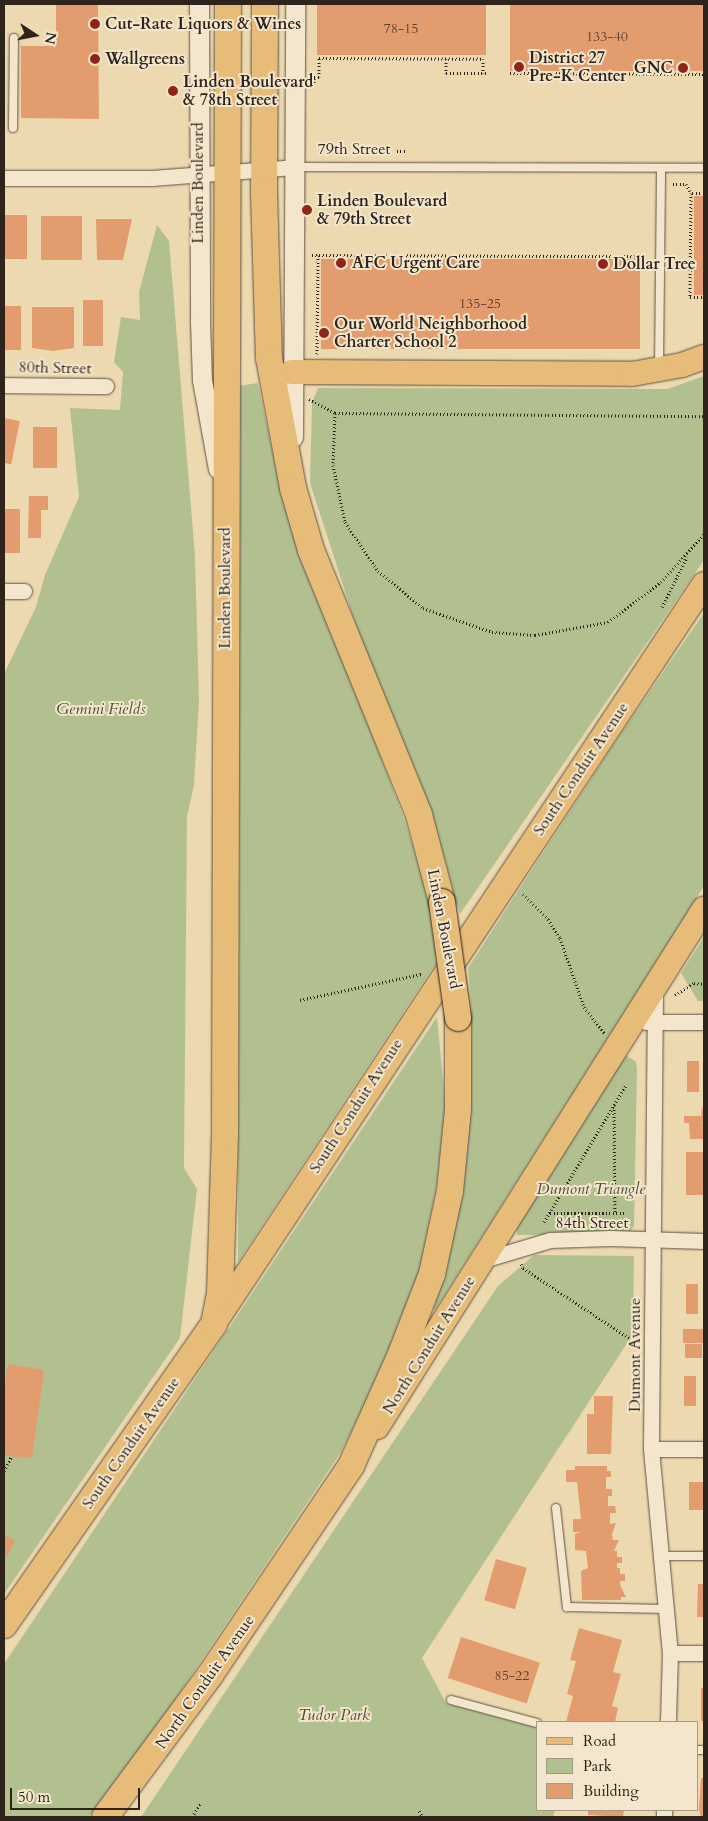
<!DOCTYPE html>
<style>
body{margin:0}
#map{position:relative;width:708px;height:1821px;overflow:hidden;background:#ecd9b0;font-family:Cardo,serif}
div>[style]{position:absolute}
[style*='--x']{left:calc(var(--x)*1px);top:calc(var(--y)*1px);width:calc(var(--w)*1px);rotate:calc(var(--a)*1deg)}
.green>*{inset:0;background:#b2c090}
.building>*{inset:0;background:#e29c6d;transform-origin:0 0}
.path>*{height:3px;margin-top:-1.5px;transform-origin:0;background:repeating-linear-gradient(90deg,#2e241c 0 1px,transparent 0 3.5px)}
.roads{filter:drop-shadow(0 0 1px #5e5141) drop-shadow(0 0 1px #5e5141)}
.service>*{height:8px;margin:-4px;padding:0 4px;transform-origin:4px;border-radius:4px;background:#f3e6cc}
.minor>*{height:15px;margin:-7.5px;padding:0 7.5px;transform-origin:7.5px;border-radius:7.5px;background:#f3e6cc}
.tertiary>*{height:19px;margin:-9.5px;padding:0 9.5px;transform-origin:9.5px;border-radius:9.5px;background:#f3e6cc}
.primary>*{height:24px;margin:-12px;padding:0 12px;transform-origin:12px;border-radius:12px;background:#e6bc78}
.trunk>*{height:26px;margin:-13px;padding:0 13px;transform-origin:13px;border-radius:13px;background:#e6bc78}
.bridges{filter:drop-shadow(0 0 1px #2e241c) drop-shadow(0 0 1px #2e241c)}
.trunk-bridge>*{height:26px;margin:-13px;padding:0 13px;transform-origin:13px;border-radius:13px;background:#e6bc78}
.dots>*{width:14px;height:14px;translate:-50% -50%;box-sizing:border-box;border:2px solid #f3e6cc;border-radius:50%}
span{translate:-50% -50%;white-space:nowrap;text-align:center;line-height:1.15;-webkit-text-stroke:4px #f3e6cc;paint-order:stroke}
.number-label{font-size:14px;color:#5b4230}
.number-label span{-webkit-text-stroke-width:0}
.poi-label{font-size:16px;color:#2e241c;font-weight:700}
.left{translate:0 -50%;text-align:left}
.right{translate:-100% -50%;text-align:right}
.street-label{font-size:16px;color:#2e241c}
.park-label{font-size:16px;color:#4f4b39;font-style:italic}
.frame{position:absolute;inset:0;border:5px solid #2e241c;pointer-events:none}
.legend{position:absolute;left:536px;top:1721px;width:162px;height:90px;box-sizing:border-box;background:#f3e6cc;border:1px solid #a49886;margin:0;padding:6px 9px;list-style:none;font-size:15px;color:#2e241c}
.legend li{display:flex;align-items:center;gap:10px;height:25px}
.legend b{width:25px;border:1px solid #a49886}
.north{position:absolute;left:10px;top:10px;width:50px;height:50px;-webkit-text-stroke:4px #f3e6cc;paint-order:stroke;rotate:101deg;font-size:14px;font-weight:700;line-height:20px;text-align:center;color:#2e241c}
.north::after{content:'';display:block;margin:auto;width:18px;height:22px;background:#2e241c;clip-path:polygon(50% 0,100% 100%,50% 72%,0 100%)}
.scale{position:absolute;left:10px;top:1788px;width:130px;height:22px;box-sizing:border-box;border:2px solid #2e241c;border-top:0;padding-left:6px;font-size:15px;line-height:18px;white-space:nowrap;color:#2e241c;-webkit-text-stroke:4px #f3e6cc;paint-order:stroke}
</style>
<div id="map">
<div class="green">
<i style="clip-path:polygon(157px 225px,169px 241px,195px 556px,199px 701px,194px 785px,187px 816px,184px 1168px,197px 1189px,180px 1338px,4px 1594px,4px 674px,36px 607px,45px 575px,79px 497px,70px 408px,120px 410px,123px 372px,114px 362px,121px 317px,140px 320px,139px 292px)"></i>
<i style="clip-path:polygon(704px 376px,704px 560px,460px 914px,432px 817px,364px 650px,310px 483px,312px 403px,318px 388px,667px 389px)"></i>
<i style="clip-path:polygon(258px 383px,281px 492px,406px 824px,428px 897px,436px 963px,238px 1262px,239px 386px)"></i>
<i style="clip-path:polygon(704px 613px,704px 886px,435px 1310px,429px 1305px,467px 1109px,472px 1015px,468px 968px,619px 736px)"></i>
<i style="clip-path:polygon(704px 937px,704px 1001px,698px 1001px,681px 973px)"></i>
<i style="clip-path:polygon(437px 1017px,446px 1111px,436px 1190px,419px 1272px,394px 1345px,341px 1452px,124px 1776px,88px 1817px,4px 1817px,4px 1664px)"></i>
<i style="clip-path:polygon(626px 1055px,636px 1062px,637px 1069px,634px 1226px,630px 1232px,619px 1235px,517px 1235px,516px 1227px,620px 1057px)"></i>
<i style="clip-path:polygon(534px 1255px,634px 1256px,633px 1334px,422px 1658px,446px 1703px,537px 1728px,537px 1810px,555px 1810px,553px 1817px,141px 1817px,498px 1286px)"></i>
</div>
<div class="building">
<i style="clip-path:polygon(56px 4px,98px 4px,99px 119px,21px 118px,21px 46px,56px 46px)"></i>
<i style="left:317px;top:4px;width:169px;height:51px"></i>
<i style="left:510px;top:4px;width:194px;height:67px"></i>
<i style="left:694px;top:196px;width:10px;height:99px"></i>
<i style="left:27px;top:215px;width:44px;height:23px;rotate:90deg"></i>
<i style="left:41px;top:216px;width:41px;height:44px"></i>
<i style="clip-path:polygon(96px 219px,132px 219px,123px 260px,97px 260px)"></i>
<i style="left:321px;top:259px;width:319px;height:90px"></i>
<i style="left:83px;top:300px;width:20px;height:46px"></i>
<i style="left:4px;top:306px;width:17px;height:44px"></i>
<i style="clip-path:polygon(32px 307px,74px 307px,74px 348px,53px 351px,32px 348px)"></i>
<i style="left:4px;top:418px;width:16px;height:44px;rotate:11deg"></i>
<i style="left:33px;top:427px;width:24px;height:41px"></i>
<i style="clip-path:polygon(29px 496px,48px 496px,48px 510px,41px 510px,41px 538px,28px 538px)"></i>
<i style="left:4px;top:509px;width:16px;height:44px"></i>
<i style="left:687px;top:1061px;width:12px;height:31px"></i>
<i style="clip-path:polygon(702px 1108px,704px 1108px,704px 1122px,700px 1123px,704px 1123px,704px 1139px,690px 1139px,689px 1123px,684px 1123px,684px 1116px,701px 1116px)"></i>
<i style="left:686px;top:1152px;width:18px;height:43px"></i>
<i style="left:686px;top:1284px;width:12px;height:30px"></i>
<i style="left:683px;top:1329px;width:21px;height:14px"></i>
<i style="left:685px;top:1344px;width:17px;height:14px"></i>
<i style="clip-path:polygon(8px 1364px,44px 1370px,32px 1458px,8px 1456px,4px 1453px,4px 1391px)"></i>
<i style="left:684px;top:1376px;width:12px;height:30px"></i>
<i style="clip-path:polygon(594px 1396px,613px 1396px,611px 1454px,587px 1454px,587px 1414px,594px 1414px)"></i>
<i style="clip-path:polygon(575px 1466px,607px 1466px,607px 1471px,611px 1471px,611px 1477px,606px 1477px,606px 1489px,612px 1489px,612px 1496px,608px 1496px,608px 1506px,615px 1506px,616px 1513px,610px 1513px,610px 1524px,616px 1523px,612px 1534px,613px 1540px,619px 1540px,614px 1551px,617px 1551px,617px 1557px,622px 1557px,622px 1563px,617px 1563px,617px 1568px,620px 1568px,620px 1574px,625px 1574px,625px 1581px,620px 1581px,620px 1585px,626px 1597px,621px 1597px,621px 1600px,582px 1600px,581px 1571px,588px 1568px,586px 1551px,575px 1550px,575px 1534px,581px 1532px,573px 1532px,573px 1519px,581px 1519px,577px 1482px,566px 1482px,566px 1470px,575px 1470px)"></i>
<i style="left:689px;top:1482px;width:15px;height:28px"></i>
<i style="clip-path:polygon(4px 1535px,15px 1541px,4px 1562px)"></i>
<i style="left:496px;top:1559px;width:32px;height:43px;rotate:16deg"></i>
<i style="clip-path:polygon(698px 1584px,704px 1584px,704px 1617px,697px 1617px)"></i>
<i style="clip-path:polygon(579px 1628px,622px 1640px,613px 1672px,621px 1674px,612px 1706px,618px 1708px,615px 1722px,566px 1722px,573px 1696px,567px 1694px,576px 1661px,570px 1660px)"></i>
<i style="left:461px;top:1637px;width:83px;height:43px;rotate:18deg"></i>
<i style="left:701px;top:1688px;width:3px;height:33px"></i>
<i style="clip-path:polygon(701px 1778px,704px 1778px,704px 1817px,701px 1817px,699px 1810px)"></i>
<i style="clip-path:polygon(588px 1810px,624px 1810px,623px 1817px,588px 1815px)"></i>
</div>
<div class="path">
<i style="--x:446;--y:59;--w:14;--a:90"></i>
<i style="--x:446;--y:73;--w:40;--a:0"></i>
<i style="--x:510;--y:73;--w:194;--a:0.3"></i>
<i style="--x:314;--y:86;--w:9;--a:-90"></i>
<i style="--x:314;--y:77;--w:5;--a:0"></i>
<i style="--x:319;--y:77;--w:19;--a:-90"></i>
<i style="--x:319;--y:58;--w:164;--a:0.3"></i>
<i style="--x:483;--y:59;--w:14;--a:90"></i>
<i style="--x:397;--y:151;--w:10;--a:0"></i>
<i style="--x:673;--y:184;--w:13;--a:0"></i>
<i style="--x:686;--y:184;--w:10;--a:61"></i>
<i style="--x:704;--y:193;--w:13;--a:180"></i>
<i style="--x:691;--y:193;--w:104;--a:90.6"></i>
<i style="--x:690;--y:297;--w:14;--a:0"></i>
<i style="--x:404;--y:197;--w:16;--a:4"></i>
<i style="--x:312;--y:255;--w:328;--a:0.2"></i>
<i style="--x:317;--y:354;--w:99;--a:-89.4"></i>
<i style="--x:309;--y:399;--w:30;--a:28"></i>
<i style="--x:335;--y:413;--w:369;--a:0.5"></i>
<i style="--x:335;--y:413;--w:52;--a:92.2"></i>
<i style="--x:333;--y:465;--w:58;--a:78.1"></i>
<i style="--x:345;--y:522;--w:59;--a:56"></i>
<i style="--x:378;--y:571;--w:58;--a:39.4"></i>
<i style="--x:423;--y:608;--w:73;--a:19.2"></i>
<i style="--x:492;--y:632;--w:43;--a:4"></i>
<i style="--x:535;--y:635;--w:74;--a:-10.1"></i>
<i style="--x:608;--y:622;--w:66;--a:-37"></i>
<i style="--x:661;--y:582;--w:64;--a:-48.1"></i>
<i style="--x:662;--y:607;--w:56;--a:-63.4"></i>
<i style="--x:523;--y:894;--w:35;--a:45"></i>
<i style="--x:548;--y:919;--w:22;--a:58"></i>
<i style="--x:560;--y:938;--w:73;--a:70.8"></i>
<i style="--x:584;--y:1007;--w:33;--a:52"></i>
<i style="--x:675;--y:995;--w:22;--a:-32"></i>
<i style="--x:694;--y:983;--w:10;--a:6"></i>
<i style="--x:300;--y:1000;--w:124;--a:-12.1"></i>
<i style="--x:614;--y:1106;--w:107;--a:89.5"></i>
<i style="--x:550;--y:1213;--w:77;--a:0"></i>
<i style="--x:544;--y:1222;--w:160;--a:-59.1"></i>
<i style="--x:521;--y:1264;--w:4;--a:63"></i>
<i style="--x:523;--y:1268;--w:127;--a:33.4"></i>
<i style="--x:4;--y:1471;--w:16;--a:-63"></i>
<i style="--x:419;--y:1811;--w:7;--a:56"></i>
<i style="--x:192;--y:1817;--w:17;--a:-57"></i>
</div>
<div class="roads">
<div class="service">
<i style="--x:13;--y:128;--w:90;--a:-89.4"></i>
<i style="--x:294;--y:167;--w:410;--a:0.1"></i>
<i style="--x:659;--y:366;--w:198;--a:-89.4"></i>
<i style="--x:556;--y:1508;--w:100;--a:83.7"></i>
<i style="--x:567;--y:1607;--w:99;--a:1.2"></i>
<i style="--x:661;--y:1556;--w:43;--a:0"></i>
<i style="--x:451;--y:1700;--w:89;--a:15"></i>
<i style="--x:697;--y:1750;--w:7;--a:0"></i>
</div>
<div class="minor">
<i style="--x:4;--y:178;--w:148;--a:0"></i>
<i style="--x:152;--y:178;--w:142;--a:-4.4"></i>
<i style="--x:4;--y:385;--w:102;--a:0.6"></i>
<i style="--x:4;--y:591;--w:20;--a:0"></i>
<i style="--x:655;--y:990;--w:459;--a:90.5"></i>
<i style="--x:651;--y:1449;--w:205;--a:84.7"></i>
<i style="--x:670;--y:1653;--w:69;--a:91.7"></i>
<i style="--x:646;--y:1022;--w:58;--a:0"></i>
<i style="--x:483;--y:1260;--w:70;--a:-16.6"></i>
<i style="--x:550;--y:1240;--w:60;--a:-1.9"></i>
<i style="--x:610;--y:1238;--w:94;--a:1.8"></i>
<i style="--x:651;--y:1449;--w:53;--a:0"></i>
<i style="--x:670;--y:1653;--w:34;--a:0"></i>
<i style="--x:664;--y:1817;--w:7;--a:-90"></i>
</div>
<div class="tertiary">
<i style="--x:199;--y:4;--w:317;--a:89.8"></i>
<i style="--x:200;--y:321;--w:59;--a:88.1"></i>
<i style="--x:202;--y:380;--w:90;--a:79.8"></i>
<i style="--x:293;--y:437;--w:433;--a:-89.7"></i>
</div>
<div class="primary">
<i style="--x:292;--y:372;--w:340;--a:0.3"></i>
<i style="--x:632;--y:374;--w:51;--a:-10.2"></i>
<i style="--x:682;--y:365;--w:23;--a:-20"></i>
<i style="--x:215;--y:1322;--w:885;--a:-56.47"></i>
<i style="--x:377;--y:1427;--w:613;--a:-57.74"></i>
</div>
<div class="trunk">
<i style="--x:265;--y:4;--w:188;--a:90.3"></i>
<i style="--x:264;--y:192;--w:166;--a:88.3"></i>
<i style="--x:269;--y:358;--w:132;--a:79.5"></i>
<i style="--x:293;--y:488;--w:65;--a:73.8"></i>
<i style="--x:311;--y:550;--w:286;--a:67.8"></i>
<i style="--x:419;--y:815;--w:90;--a:75.2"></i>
<i style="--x:4;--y:1625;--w:367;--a:-55.1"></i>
<i style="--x:214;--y:1324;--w:32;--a:-79"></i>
<i style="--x:220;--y:1293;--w:157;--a:-88.2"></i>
<i style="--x:225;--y:1136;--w:1132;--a:-89.85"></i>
<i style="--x:105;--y:1817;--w:177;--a:-53.5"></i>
<i style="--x:210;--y:1675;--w:252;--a:-56"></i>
<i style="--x:351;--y:1466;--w:123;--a:-65.9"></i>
<i style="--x:401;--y:1354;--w:86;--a:-68.8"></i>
<i style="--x:432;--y:1274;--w:85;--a:-77.8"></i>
<i style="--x:450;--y:1191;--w:82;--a:-84.4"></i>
<i style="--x:458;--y:1109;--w:91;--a:-90"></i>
</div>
</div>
<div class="bridges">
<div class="trunk-bridge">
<i style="--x:442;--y:902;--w:117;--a:82.1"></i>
</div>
</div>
<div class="dots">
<i style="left:95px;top:24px;background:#8f2418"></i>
<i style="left:95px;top:59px;background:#8f2418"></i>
<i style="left:519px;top:67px;background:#8f2418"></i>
<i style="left:683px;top:68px;background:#8f2418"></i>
<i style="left:173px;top:91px;background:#8f2418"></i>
<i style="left:307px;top:210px;background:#8f2418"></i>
<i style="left:341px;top:263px;background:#8f2418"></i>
<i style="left:603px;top:264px;background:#8f2418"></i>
<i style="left:324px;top:333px;background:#8f2418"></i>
</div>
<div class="number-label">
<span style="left:401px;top:29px">78-15</span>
<span style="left:607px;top:37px">133-40</span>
<span style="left:480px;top:304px">135-25</span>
<span style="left:512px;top:1676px">85-22</span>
</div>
<div class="poi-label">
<span class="left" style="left:105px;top:24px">Cut-Rate Liquors &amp; Wines</span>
<span class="left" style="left:529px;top:67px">District 27<br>Pre-K Center</span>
<span class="left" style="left:105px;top:59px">Wallgreens</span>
<span class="right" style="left:673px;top:68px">GNC</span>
<span class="left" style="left:183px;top:91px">Linden Boulevard<br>&amp; 78th Street</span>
<span class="left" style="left:317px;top:210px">Linden Boulevard<br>&amp; 79th Street</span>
<span class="left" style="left:352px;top:263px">AFC Urgent Care</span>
<span class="left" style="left:613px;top:264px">Dollar Tree</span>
<span class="left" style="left:334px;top:333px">Our World Neighborhood<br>Charter School 2</span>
</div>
<div class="street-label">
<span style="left:354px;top:149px">79th Street</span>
<span style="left:198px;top:183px;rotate:-90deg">Linden Boulevard</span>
<span style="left:55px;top:368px;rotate:1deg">80th Street</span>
<span style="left:225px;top:588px;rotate:-90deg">Linden Boulevard</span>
<span style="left:581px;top:769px;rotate:-56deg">South Conduit Avenue</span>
<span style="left:444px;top:929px;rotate:79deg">Linden Boulevard</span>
<span style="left:356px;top:1106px;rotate:-57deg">South Conduit Avenue</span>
<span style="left:592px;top:1223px">84th Street</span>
<span style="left:429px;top:1345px;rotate:-58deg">North Conduit Avenue</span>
<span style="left:635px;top:1355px;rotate:-90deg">Dumont Avenue</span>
<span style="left:131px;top:1443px;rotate:-55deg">South Conduit Avenue</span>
<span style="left:205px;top:1682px;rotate:-55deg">North Conduit Avenue</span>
</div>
<div class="park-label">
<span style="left:101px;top:709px">Gemini Fields</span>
<span style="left:591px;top:1189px">Dumont Triangle</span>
<span style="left:334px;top:1715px">Tudor Park</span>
</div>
<div class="frame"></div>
<ul class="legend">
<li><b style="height:6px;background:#e6bc78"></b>Road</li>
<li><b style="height:14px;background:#b2c090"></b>Park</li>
<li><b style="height:14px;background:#e29c6d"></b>Building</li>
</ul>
<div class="north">N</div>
<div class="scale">50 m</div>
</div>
